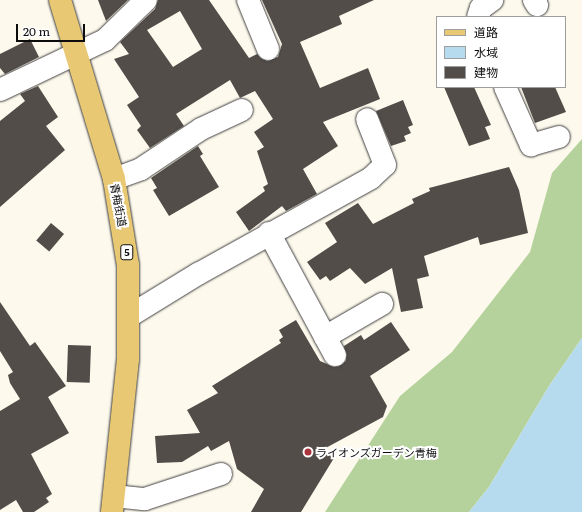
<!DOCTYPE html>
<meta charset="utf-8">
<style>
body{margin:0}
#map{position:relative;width:582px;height:512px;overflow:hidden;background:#fdf9ed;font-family:Literata,"Noto Sans JP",serif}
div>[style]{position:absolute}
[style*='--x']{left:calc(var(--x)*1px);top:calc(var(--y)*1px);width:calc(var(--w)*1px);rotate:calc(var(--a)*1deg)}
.forest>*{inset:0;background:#b5d29c}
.water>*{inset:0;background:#b7dbee}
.building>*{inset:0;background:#534d49;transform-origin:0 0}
.roads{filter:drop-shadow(0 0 1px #3f3f3f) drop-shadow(0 0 1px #3f3f3f)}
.minor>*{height:22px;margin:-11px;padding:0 11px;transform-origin:11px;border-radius:11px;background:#fff}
.major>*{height:22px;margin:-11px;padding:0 11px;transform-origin:11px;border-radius:11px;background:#e8c872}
.dots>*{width:11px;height:11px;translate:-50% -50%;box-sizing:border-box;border:2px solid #fff;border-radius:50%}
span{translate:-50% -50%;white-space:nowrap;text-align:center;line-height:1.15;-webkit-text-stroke:4px #fff;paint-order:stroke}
.shield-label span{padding:1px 3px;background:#fff;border:1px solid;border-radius:3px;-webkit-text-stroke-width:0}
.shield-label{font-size:10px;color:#0c0c0c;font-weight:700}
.street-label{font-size:11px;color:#0c0c0c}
.poi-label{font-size:11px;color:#0c0c0c}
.left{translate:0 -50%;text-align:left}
.legend{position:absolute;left:436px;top:16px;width:130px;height:72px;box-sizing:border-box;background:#fff;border:1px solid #9e9e9e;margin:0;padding:5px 7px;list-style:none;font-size:12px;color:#0c0c0c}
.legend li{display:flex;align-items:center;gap:8px;height:20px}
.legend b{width:20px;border:1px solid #9e9e9e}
.scale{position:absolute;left:16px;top:24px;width:69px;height:18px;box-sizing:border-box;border:2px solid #0c0c0c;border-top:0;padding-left:5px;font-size:12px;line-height:14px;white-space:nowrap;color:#0c0c0c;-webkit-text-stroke:3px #fff;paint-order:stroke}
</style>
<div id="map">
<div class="forest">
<i style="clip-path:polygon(582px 139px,582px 338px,549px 386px,489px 487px,469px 512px,325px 512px,400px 396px,452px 352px,530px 252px,552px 173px)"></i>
</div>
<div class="water">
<i style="clip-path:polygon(582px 338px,582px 512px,469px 512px,489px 487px,549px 386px)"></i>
</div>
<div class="building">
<i style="clip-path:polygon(98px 0,128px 0,106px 21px)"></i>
<i style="clip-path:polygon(evenodd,158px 0,209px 0,249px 58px,257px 54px,267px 61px,278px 57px,282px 44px,262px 0,374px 0,339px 16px,342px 24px,300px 42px,320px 88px,368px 68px,380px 99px,323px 122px,338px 146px,303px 169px,317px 194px,286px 211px,282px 206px,249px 231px,236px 212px,265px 191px,263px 187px,268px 184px,257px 151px,264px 147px,254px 132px,273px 119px,255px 91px,240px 98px,230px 80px,176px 114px,184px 126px,150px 148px,137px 130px,141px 126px,127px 105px,139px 97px,114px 59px,129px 54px,120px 42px,155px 9px,158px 0,180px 11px,202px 49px,173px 67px,147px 30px,180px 11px)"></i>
<i style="clip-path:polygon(30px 39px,39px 57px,5px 74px,0 68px,0 54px)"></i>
<i style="clip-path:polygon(38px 86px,58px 117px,46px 126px,65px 150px,0 207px,0 121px,25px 101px,20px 94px)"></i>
<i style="clip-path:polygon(444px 87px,474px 87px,491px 125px,485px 127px,490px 139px,469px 146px)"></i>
<i style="clip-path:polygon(521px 87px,555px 87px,566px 112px,535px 123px)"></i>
<i style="clip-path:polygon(403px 100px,413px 125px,408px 127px,411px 133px,404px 136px,406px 141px,391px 146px,376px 111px)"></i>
<i style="clip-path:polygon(198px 146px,203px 154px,200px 156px,219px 187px,169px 216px,153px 190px,157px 188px,151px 178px)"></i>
<i style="clip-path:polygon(509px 167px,519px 190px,528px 233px,480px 245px,478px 237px,424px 256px,429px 276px,417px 279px,423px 308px,401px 312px,392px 268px,365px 284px,350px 268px,330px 281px,326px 276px,320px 280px,307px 262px,337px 242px,325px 223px,358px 203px,373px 224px,414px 203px,412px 199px,430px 191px,429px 188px)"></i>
<i style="left:51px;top:223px;width:17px;height:23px;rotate:40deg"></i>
<i style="clip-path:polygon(0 302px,30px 346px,35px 342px,66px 386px,48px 397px,69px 433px,31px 454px,52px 494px,46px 498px,49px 502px,34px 512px,23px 512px,16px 500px,0 510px,0 411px,20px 399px,10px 383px,8px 375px,13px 372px,0 351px)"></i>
<i style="clip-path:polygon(296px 320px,320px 361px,334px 367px,346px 361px,344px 346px,361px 335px,364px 340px,391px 322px,410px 350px,370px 376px,387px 406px,383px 417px,322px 450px,334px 458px,301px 512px,251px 512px,264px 489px,237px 469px,229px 441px,211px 451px,208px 446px,182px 462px,157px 463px,155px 436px,200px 433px,187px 410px,218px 393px,212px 386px,281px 343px,279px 340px,283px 337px,279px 330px)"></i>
<i style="left:68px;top:345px;width:23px;height:37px;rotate:2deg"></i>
</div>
<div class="roads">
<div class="minor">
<i style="--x:248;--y:0;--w:53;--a:67.8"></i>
<i style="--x:534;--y:0;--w:6;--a:59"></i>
<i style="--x:478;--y:17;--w:9;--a:-72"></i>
<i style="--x:481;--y:8;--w:14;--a:-36"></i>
<i style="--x:505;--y:87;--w:64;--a:65.9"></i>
<i style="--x:531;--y:145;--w:29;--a:-16"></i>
<i style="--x:0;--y:90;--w:116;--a:-25.5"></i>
<i style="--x:105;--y:40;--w:57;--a:-44.3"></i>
<i style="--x:114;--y:179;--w:29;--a:-20"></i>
<i style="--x:141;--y:169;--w:72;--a:-33.7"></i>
<i style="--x:201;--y:129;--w:45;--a:-24.9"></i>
<i style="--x:269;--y:233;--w:139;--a:61.6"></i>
<i style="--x:131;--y:315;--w:79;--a:-31.5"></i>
<i style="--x:198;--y:274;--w:198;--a:-29"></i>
<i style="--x:371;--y:178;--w:19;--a:-43"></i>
<i style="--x:385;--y:165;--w:49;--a:-111.4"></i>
<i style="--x:325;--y:337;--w:66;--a:-30.1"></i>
<i style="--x:114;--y:496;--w:31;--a:6"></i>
<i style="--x:145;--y:499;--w:80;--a:-18.2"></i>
</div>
<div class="major">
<i style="--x:60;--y:0;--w:187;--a:73.2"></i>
<i style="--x:114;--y:179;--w:87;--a:80.8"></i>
<i style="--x:128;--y:265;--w:94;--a:90"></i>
<i style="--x:128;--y:359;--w:154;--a:96"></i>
</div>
</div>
<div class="dots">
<i style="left:308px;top:452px;background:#aa353e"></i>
</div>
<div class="shield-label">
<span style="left:127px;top:252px">5</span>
</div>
<div class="street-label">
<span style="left:119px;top:205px;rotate:79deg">青梅街道</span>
</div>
<div class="poi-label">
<span class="left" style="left:316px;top:452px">ライオンズガーデン青梅</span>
</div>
<ul class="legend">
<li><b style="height:5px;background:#e8c872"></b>道路</li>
<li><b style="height:11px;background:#b7dbee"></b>水域</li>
<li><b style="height:11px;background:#534d49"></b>建物</li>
</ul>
<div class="scale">20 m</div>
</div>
